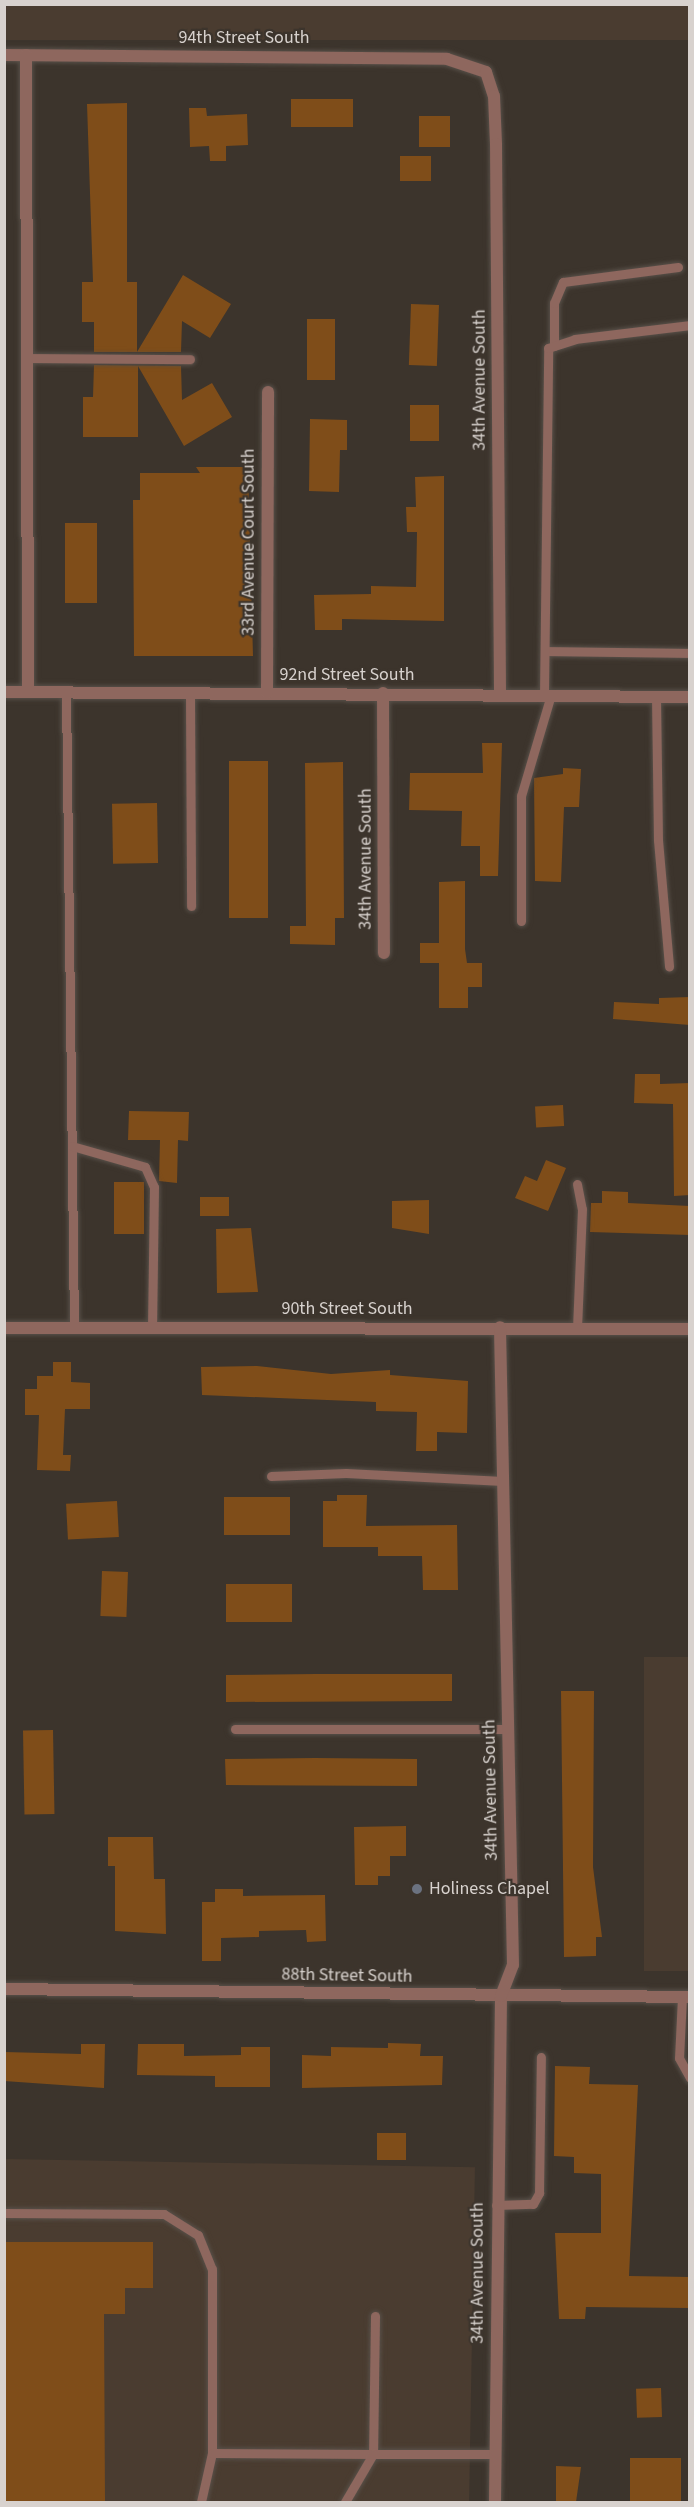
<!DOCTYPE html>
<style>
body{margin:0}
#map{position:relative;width:694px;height:2507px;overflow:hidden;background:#3c342c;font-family:"Source Sans 3",sans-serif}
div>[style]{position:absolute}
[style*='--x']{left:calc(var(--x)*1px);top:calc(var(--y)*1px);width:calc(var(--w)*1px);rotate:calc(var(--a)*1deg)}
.built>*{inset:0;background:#4a3c30;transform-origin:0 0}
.building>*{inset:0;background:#7f4d19;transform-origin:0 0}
.roads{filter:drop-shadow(0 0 2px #585049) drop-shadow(0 0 2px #585049)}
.service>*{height:9px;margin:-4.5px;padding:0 4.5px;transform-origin:4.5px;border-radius:4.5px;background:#8e675e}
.minor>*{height:12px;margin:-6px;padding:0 6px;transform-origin:6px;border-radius:6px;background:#8e675e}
.dots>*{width:16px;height:16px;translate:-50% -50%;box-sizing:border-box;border:3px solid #3c342c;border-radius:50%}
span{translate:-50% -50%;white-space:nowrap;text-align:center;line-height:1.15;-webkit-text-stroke:4.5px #3c342c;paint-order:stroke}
.street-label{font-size:18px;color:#d8d2ce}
.poi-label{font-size:18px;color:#d8d2ce}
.left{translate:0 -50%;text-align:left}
.frame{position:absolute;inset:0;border:6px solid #d8d2ce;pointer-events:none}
</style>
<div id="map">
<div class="built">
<i style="left:5px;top:4px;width:684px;height:36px"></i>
<i style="left:689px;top:1657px;width:314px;height:45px;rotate:90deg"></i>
<i style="left:5px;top:2159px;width:470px;height:343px;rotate:1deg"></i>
</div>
<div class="building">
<i style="left:291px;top:99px;width:62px;height:28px"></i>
<i style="clip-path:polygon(127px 103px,127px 282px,137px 282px,137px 352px,94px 352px,94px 322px,82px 322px,82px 282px,93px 282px,87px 104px)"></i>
<i style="clip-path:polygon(189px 108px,206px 108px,207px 116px,247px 114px,248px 145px,226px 146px,226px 161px,210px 161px,209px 146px,190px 147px)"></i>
<i style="left:419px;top:116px;width:31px;height:31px"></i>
<i style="left:400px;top:156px;width:31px;height:25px"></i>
<i style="clip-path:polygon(183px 275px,231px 304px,210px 338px,182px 321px,181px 352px,137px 352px)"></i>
<i style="left:411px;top:304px;width:28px;height:61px;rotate:2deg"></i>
<i style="left:307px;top:319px;width:28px;height:61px"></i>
<i style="clip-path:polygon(94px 365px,181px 366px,182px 400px,212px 383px,232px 417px,184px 446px,138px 366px,138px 437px,83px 437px,83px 397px,93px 397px)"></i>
<i style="left:410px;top:405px;width:29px;height:36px"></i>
<i style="clip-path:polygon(310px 419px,347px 420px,347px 450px,340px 450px,339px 492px,309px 491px)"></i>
<i style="clip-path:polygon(196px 467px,248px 467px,253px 656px,134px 656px,133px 500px,140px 500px,140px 473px,200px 473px)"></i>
<i style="clip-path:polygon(444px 476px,444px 621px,342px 619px,342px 630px,315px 630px,314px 595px,371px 594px,371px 586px,416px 587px,417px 532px,407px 532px,406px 507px,416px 507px,415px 477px)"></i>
<i style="left:65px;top:523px;width:32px;height:80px"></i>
<i style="clip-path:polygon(482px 743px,502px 743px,498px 876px,480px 876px,480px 846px,461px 846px,462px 811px,409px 810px,410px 773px,483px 773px)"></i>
<i style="left:268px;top:761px;width:157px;height:39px;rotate:90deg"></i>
<i style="clip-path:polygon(343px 762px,344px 918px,335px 918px,335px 945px,290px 944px,290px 926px,306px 926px,305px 763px)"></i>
<i style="clip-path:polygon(563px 768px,581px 769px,579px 807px,564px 807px,561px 882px,535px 881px,534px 778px,563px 774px)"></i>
<i style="left:157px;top:803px;width:60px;height:45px;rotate:89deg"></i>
<i style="clip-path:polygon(465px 881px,465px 949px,467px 963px,482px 963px,482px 987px,468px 987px,468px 1008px,439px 1008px,439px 963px,420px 963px,420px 943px,439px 943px,439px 882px)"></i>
<i style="clip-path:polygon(690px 997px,690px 1025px,613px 1019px,614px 1002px,659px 1004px,659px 998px)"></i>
<i style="clip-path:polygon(635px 1074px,660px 1074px,660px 1084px,690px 1083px,690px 1195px,674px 1196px,673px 1104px,634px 1103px)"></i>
<i style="left:563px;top:1105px;width:21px;height:28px;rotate:87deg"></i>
<i style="clip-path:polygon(129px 1111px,189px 1112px,188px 1141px,178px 1140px,177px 1183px,159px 1181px,160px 1140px,128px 1140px)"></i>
<i style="clip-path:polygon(546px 1160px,566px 1168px,548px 1211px,515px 1198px,525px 1176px,537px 1181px)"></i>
<i style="left:114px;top:1182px;width:30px;height:52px"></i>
<i style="clip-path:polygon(602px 1191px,628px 1192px,628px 1203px,690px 1206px,690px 1235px,590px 1232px,591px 1203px,602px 1203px)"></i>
<i style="left:200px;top:1197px;width:29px;height:19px"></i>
<i style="clip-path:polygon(429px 1200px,429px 1234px,392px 1228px,392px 1201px)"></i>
<i style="clip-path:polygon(251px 1228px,258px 1292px,217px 1293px,216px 1229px)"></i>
<i style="clip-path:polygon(53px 1362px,71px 1362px,71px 1382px,90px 1383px,90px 1409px,65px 1409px,63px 1455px,71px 1455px,70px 1471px,37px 1470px,39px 1415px,25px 1415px,25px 1389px,37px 1389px,37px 1376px,53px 1376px)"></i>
<i style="clip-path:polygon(257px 1366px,331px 1374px,390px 1370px,390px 1375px,468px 1381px,467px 1433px,437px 1432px,437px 1451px,416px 1451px,417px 1412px,376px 1411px,376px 1402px,202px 1395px,201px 1367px)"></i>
<i style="clip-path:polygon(337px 1495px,367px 1495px,366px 1526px,457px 1525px,458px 1590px,423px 1590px,422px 1556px,378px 1556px,378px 1547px,323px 1547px,323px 1501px,337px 1501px)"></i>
<i style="left:290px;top:1497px;width:38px;height:66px;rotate:90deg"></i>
<i style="left:117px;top:1501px;width:36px;height:51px;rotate:87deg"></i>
<i style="left:102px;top:1571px;width:26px;height:45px;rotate:2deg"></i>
<i style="left:292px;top:1584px;width:38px;height:66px;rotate:90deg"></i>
<i style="clip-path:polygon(316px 1674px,452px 1674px,452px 1701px,226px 1702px,226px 1675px)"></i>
<i style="clip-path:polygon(561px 1691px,594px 1691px,593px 1867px,602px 1937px,596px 1937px,596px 1956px,564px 1957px)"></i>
<i style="left:53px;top:1730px;width:84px;height:30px;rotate:89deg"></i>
<i style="clip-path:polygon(315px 1758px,417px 1759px,417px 1786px,226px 1785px,225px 1759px)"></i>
<i style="clip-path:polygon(406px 1826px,406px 1856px,390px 1856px,390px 1876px,378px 1876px,378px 1885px,355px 1885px,354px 1827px)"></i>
<i style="clip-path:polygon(108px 1837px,153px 1837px,154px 1879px,165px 1879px,166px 1934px,115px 1931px,115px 1866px,108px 1866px)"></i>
<i style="clip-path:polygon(215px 1889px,243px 1889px,243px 1896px,325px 1895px,326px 1941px,307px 1942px,306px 1930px,259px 1931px,259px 1937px,221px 1938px,221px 1961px,202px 1961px,202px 1902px,215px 1902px)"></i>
<i style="clip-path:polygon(388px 2043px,421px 2044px,420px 2056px,443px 2056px,442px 2085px,302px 2088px,302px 2055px,331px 2056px,331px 2047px,388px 2048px)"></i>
<i style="clip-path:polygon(81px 2044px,105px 2044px,104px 2088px,4px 2081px,4px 2052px,81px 2054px)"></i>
<i style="clip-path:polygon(138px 2044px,184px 2044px,184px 2056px,241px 2055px,241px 2047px,270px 2047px,270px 2087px,215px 2087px,215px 2076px,137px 2075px)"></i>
<i style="clip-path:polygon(555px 2066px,590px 2067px,589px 2084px,638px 2085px,629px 2276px,690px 2277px,690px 2308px,586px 2307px,585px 2319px,559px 2319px,555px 2233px,601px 2233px,601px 2174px,574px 2173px,574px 2157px,554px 2156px)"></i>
<i style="left:377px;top:2133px;width:29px;height:27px"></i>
<i style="clip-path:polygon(4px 2242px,153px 2242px,153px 2288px,125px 2288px,125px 2314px,104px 2314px,105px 2502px,4px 2502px)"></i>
<i style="left:661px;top:2388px;width:29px;height:25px;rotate:88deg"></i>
<i style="left:630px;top:2458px;width:51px;height:44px"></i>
<i style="clip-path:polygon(556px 2466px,581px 2467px,576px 2502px,556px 2502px)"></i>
</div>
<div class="roads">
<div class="service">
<i style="--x:554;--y:346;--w:43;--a:-90"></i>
<i style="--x:554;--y:303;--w:23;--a:-67"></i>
<i style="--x:563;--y:282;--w:116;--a:-7.4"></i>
<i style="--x:27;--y:358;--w:163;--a:0.4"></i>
<i style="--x:546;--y:651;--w:144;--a:0.8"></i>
<i style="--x:66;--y:692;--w:636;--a:89.28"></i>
<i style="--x:190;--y:693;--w:213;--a:89.7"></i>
<i style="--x:544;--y:695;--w:347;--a:-89.3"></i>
<i style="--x:548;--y:348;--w:28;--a:-18"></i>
<i style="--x:575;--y:339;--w:116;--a:-6.9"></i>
<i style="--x:656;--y:697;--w:143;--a:89.2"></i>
<i style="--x:658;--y:840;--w:127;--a:85"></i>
<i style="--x:521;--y:921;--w:125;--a:-90"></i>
<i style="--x:521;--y:796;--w:105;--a:-73.5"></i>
<i style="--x:72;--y:1146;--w:76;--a:16"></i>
<i style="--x:145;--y:1167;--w:22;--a:66"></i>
<i style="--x:154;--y:1187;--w:140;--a:90.8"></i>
<i style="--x:577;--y:1184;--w:25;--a:79"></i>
<i style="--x:582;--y:1209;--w:119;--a:92.4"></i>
<i style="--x:271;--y:1476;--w:75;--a:-2.3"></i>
<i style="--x:346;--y:1473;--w:157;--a:2.9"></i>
<i style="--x:235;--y:1729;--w:272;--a:0"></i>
<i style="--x:682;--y:1997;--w:61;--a:92.8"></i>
<i style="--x:679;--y:2058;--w:23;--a:61"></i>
<i style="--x:496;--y:2205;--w:37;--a:-2"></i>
<i style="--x:533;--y:2204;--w:13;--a:-61"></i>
<i style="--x:539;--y:2193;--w:136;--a:-89.2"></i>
<i style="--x:4;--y:2213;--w:160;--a:0.4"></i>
<i style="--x:164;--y:2214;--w:40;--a:32"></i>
<i style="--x:198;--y:2235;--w:37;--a:68"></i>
<i style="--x:212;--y:2269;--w:184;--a:90"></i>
<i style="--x:212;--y:2453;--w:50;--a:102.7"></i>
<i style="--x:375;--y:2316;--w:138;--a:90.8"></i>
<i style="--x:373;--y:2454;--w:122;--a:0"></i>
<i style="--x:212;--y:2453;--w:161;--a:0.4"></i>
<i style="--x:345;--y:2502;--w:56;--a:-59.7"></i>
</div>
<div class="minor">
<i style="--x:4;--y:55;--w:443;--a:0.5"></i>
<i style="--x:447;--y:59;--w:41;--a:18.4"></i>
<i style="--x:486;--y:72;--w:25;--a:72"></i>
<i style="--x:494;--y:96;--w:48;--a:87.6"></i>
<i style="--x:496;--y:144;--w:551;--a:89.58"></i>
<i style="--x:26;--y:55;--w:637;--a:89.82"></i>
<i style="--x:4;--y:692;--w:686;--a:0.42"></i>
<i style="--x:267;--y:693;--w:301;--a:-89.8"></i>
<i style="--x:383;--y:693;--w:260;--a:89.8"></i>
<i style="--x:4;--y:1328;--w:686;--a:0.08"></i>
<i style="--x:4;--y:1989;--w:686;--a:0.67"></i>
<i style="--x:495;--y:2502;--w:506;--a:-89.32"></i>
<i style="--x:501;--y:1996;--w:33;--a:-69"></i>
<i style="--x:513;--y:1965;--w:638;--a:-91.17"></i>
</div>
</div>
<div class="dots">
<i style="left:417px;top:1889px;background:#6b7280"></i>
</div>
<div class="street-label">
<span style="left:244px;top:38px">94th Street South</span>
<span style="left:480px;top:380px;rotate:-90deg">34th Avenue South</span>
<span style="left:249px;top:542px;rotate:-90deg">33rd Avenue Court South</span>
<span style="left:347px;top:675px">92nd Street South</span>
<span style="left:366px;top:859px;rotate:-90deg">34th Avenue South</span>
<span style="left:347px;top:1309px">90th Street South</span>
<span style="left:491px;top:1790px;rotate:-91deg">34th Avenue South</span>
<span style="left:347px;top:1976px;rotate:1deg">88th Street South</span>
<span style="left:478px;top:2273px;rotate:-90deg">34th Avenue South</span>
</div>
<div class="poi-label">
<span class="left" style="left:429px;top:1889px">Holiness Chapel</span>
</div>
<div class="frame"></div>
</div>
